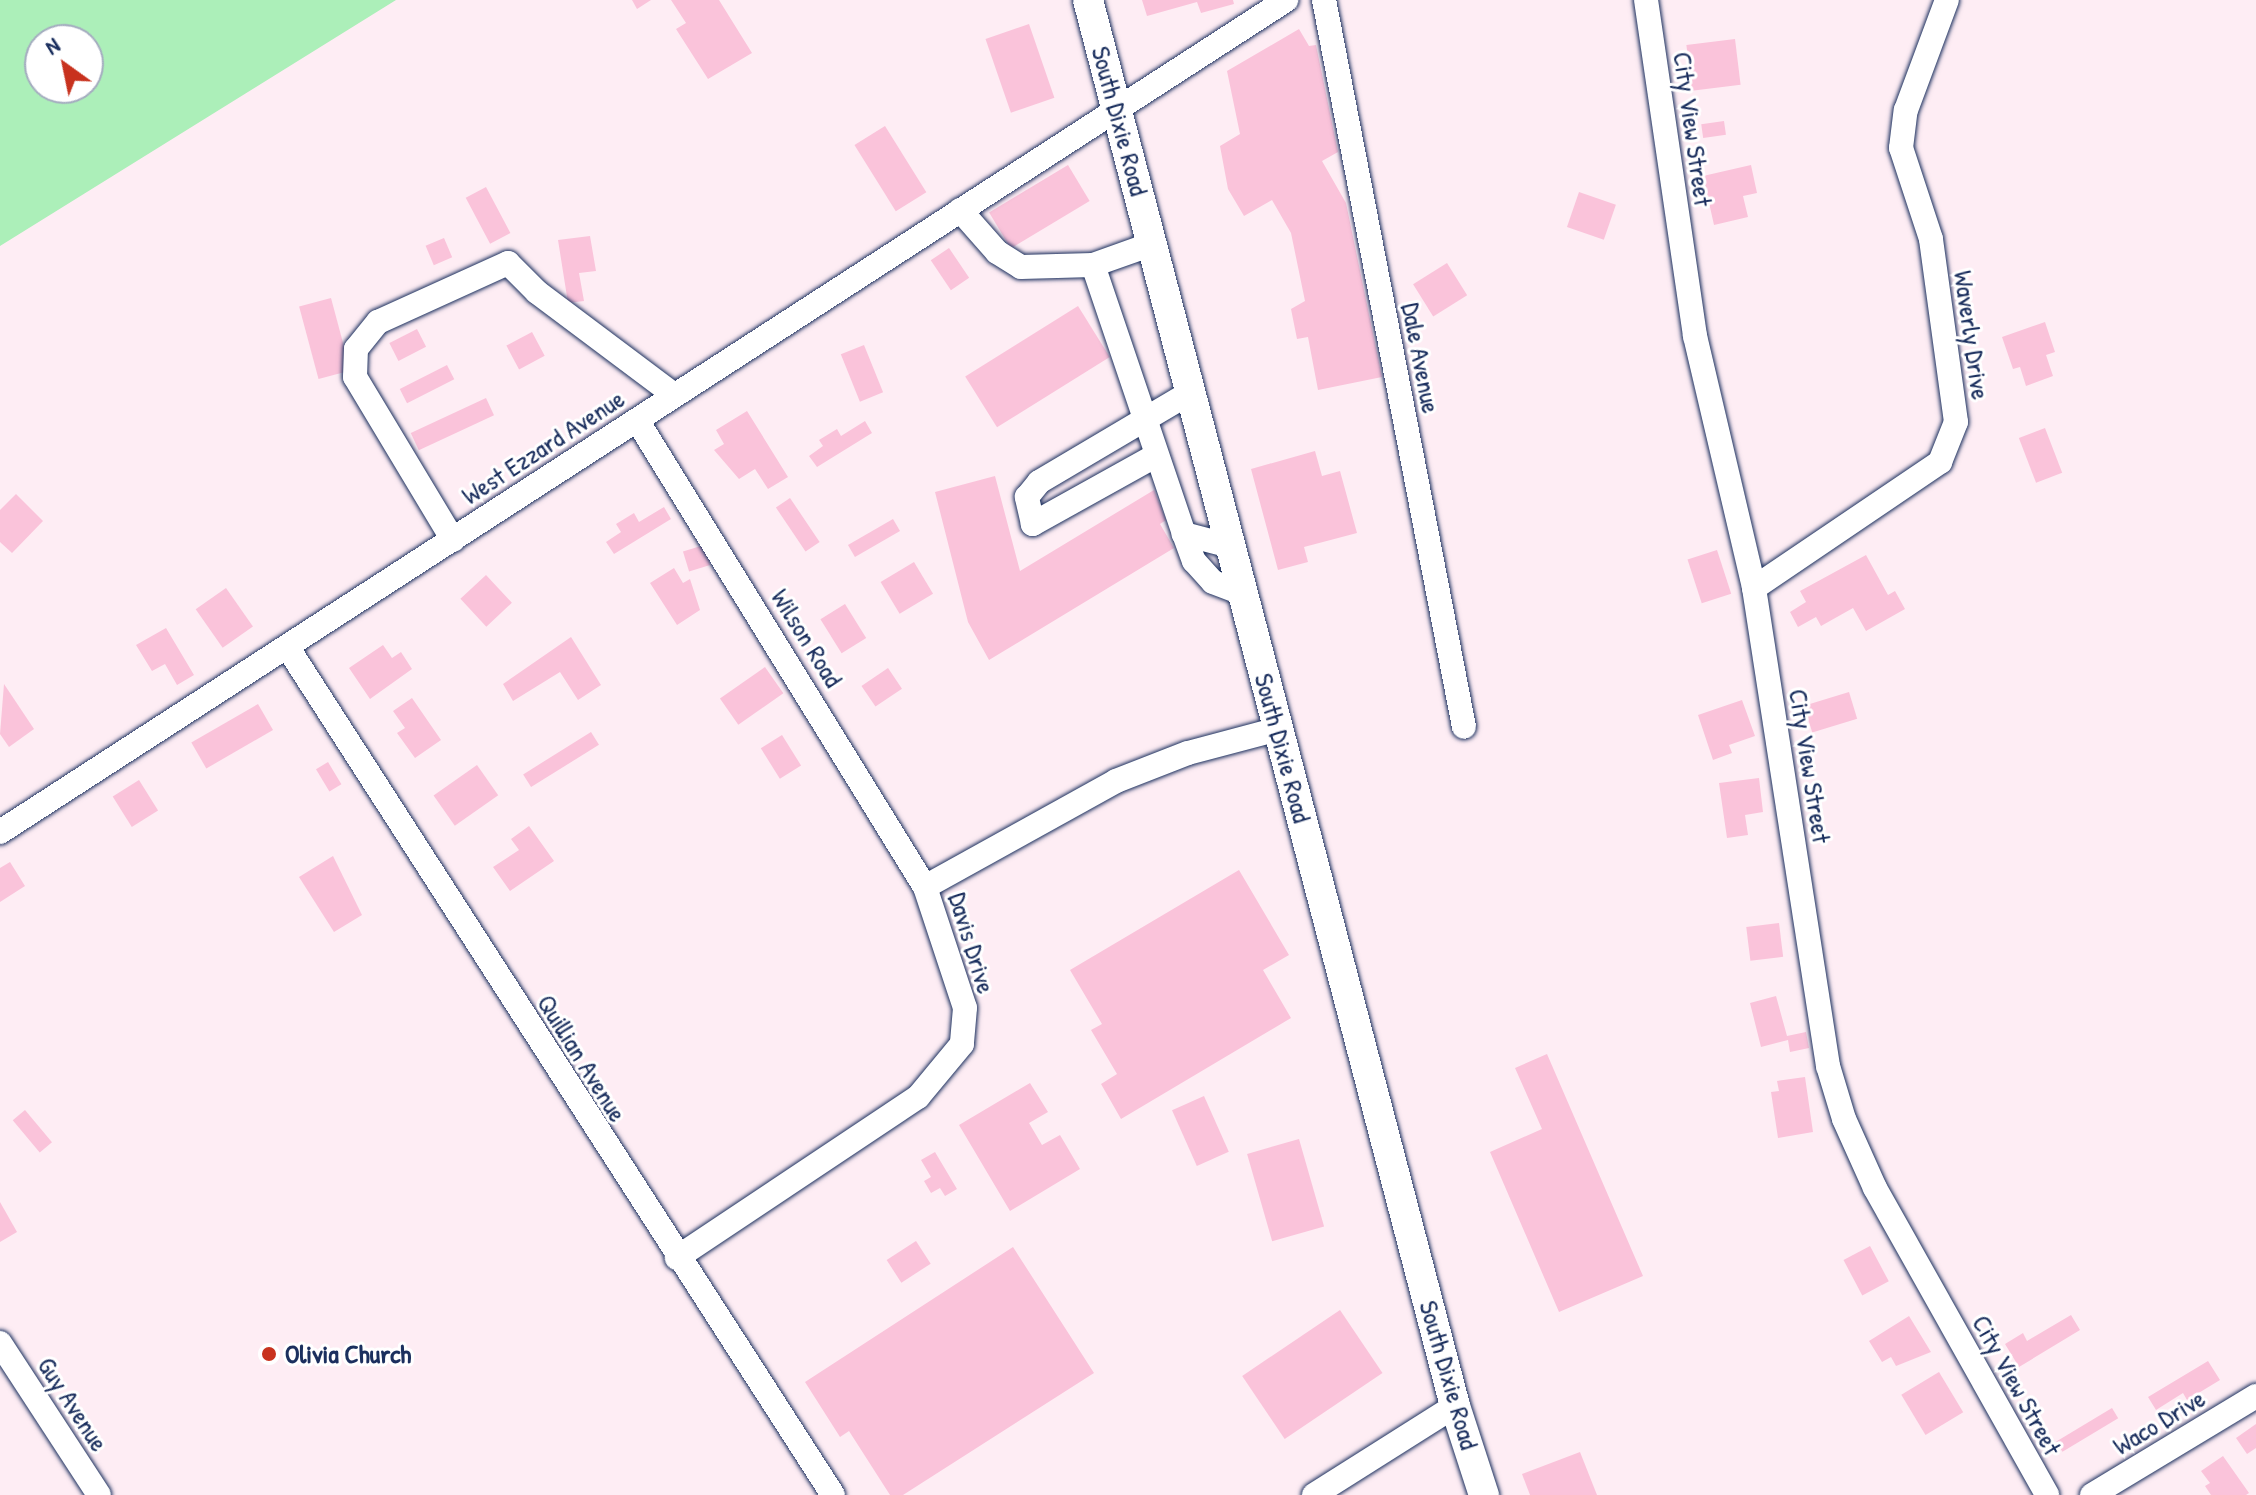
<!DOCTYPE html>
<style>
body{margin:0}
#map{position:relative;width:2256px;height:1495px;overflow:hidden;background:#feedf4;font-family:"Patrick Hand",sans-serif}
div>[style]{position:absolute}
[style*='--x']{left:calc(var(--x)*1px);top:calc(var(--y)*1px);width:calc(var(--w)*1px);rotate:calc(var(--a)*1deg)}
.green>*{inset:0;background:#acefb9}
.building>*{inset:0;background:#fac3da;transform-origin:0 0}
.roads{filter:drop-shadow(0 0 2px #1b2f5e) drop-shadow(0 0 2px #1b2f5e)}
.minor>*{height:24px;margin:-12px;padding:0 12px;transform-origin:12px;border-radius:12px;background:#fff}
.major>*{height:30px;margin:-15px;padding:0 15px;transform-origin:15px;border-radius:15px;background:#fff}
.dots>*{width:22px;height:22px;translate:-50% -50%;box-sizing:border-box;border:4px solid #fff;border-radius:50%}
span{translate:-50% -50%;white-space:nowrap;text-align:center;line-height:1.15;-webkit-text-stroke:6px #fff;paint-order:stroke}
.street-label{font-size:26px;color:#1b2f5e}
.poi-label{font-size:26px;color:#1b2f5e;font-weight:700}
.left{translate:0 -50%;text-align:left}
.north{position:absolute;left:24px;top:24px;width:80px;height:80px;box-sizing:border-box;background:#fff;border:2px solid #a4acbf;border-radius:50%;rotate:327deg;font-size:22px;font-weight:700;line-height:32px;text-align:center;color:#1b2f5e}
.north::after{content:'';display:block;margin:auto;width:28px;height:36px;background:#c8321e;clip-path:polygon(50% 0,100% 100%,50% 72%,0 100%)}
</style>
<div id="map">
<div class="green">
<i style="clip-path:polygon(evenodd,0 0,396px 0,0 246px,0 0,40px 40px,88px 40px,88px 88px,40px 88px,40px 40px)"></i>
</div>
<div class="building">
<i style="clip-path:polygon(632px 0,651px 0,637px 9px)"></i>
<i style="clip-path:polygon(671px 0,719px 0,752px 53px,708px 79px,676px 29px,686px 23px)"></i>
<i style="clip-path:polygon(1142px 0,1233px 0,1234px 4px,1201px 13px,1197px 2px,1147px 16px)"></i>
<i style="left:1029px;top:24px;width:78px;height:46px;rotate:71deg"></i>
<i style="clip-path:polygon(1299px 29px,1309px 46px,1316px 45px,1338px 152px,1322px 161px,1346px 203px,1382px 377px,1318px 390px,1308px 337px,1297px 339px,1291px 309px,1305px 301px,1291px 233px,1272px 200px,1244px 216px,1228px 189px,1220px 146px,1240px 134px,1227px 71px)"></i>
<i style="left:1735px;top:39px;width:46px;height:49px;rotate:83deg"></i>
<i style="left:1724px;top:121px;width:14px;height:23px;rotate:82deg"></i>
<i style="left:885px;top:126px;width:78px;height:36px;rotate:58deg"></i>
<i style="left:1068px;top:165px;width:42px;height:92px;rotate:59deg"></i>
<i style="clip-path:polygon(1751px 165px,1757px 193px,1743px 196px,1748px 217px,1714px 225px,1703px 176px)"></i>
<i style="left:486px;top:187px;width:52px;height:23px;rotate:62deg"></i>
<i style="left:1579px;top:192px;width:39px;height:37px;rotate:19deg"></i>
<i style="clip-path:polygon(590px 236px,596px 271px,579px 273px,584px 301px,568px 303px,558px 240px)"></i>
<i style="left:444px;top:238px;width:21px;height:20px;rotate:67deg"></i>
<i style="left:949px;top:248px;width:36px;height:22px;rotate:56deg"></i>
<i style="left:1447px;top:263px;width:38px;height:40px;rotate:58deg"></i>
<i style="left:331px;top:298px;width:75px;height:33px;rotate:75deg"></i>
<i style="left:1078px;top:306px;width:60px;height:133px;rotate:58deg"></i>
<i style="clip-path:polygon(2045px 322px,2055px 352px,2046px 355px,2053px 376px,2026px 386px,2020px 367px,2013px 369px,2002px 337px)"></i>
<i style="left:417px;top:329px;width:20px;height:31px;rotate:63deg"></i>
<i style="left:532px;top:332px;width:27px;height:29px;rotate:62deg"></i>
<i style="left:864px;top:345px;width:51px;height:25px;rotate:68deg"></i>
<i style="left:447px;top:365px;width:16px;height:53px;rotate:63deg"></i>
<i style="left:486px;top:398px;width:19px;height:83px;rotate:65deg"></i>
<i style="clip-path:polygon(747px 411px,788px 477px,768px 489px,755px 469px,739px 479px,714px 450px,724px 444px,716px 430px)"></i>
<i style="clip-path:polygon(865px 421px,872px 433px,817px 467px,809px 456px,823px 446px,819px 440px,837px 429px,841px 436px)"></i>
<i style="left:2045px;top:428px;width:48px;height:28px;rotate:69deg"></i>
<i style="clip-path:polygon(1315px 451px,1322px 476px,1340px 471px,1357px 533px,1304px 547px,1308px 562px,1278px 570px,1251px 469px)"></i>
<i style="clip-path:polygon(995px 476px,1020px 571px,1154px 490px,1166px 520px,1160px 524px,1174px 548px,989px 660px,968px 622px,935px 492px)"></i>
<i style="clip-path:polygon(16px 494px,43px 521px,12px 553px,0 542px,0 510px)"></i>
<i style="left:790px;top:498px;width:53px;height:17px;rotate:56deg"></i>
<i style="clip-path:polygon(664px 507px,671px 519px,614px 554px,606px 542px,621px 532px,616px 524px,634px 513px,639px 522px)"></i>
<i style="left:893px;top:519px;width:14px;height:52px;rotate:60deg"></i>
<i style="left:704px;top:545px;width:21px;height:22px;rotate:73deg"></i>
<i style="left:1717px;top:550px;width:46px;height:31px;rotate:72deg"></i>
<i style="clip-path:polygon(1866px 555px,1888px 595px,1895px 591px,1905px 609px,1866px 631px,1853px 608px,1821px 626px,1816px 617px,1798px 627px,1790px 612px,1806px 602px,1800px 591px)"></i>
<i style="left:914px;top:562px;width:37px;height:39px;rotate:59deg"></i>
<i style="clip-path:polygon(674px 568px,683px 583px,690px 579px,700px 610px,677px 625px,650px 583px)"></i>
<i style="left:486px;top:575px;width:38px;height:35px;rotate:47deg"></i>
<i style="left:226px;top:588px;width:47px;height:37px;rotate:55deg"></i>
<i style="left:845px;top:604px;width:40px;height:29px;rotate:58deg"></i>
<i style="clip-path:polygon(166px 628px,194px 675px,177px 685px,165px 664px,152px 671px,136px 645px)"></i>
<i style="clip-path:polygon(571px 637px,601px 685px,578px 700px,560px 672px,513px 701px,503px 684px)"></i>
<i style="clip-path:polygon(383px 645px,392px 658px,401px 652px,412px 669px,370px 699px,349px 668px)"></i>
<i style="left:765px;top:667px;width:32px;height:55px;rotate:55deg"></i>
<i style="left:888px;top:668px;width:25px;height:32px;rotate:56deg"></i>
<i style="clip-path:polygon(4px 684px,34px 729px,9px 747px,0 734px)"></i>
<i style="left:1849px;top:692px;width:28px;height:47px;rotate:73deg"></i>
<i style="clip-path:polygon(412px 698px,441px 740px,415px 758px,397px 733px,405px 728px,393px 711px)"></i>
<i style="clip-path:polygon(1742px 700px,1755px 736px,1729px 745px,1732px 753px,1713px 760px,1698px 715px)"></i>
<i style="left:258px;top:704px;width:30px;height:77px;rotate:60deg"></i>
<i style="left:591px;top:732px;width:15px;height:80px;rotate:58deg"></i>
<i style="left:782px;top:735px;width:36px;height:25px;rotate:58deg"></i>
<i style="left:328px;top:762px;width:26px;height:14px;rotate:59deg"></i>
<i style="left:477px;top:765px;width:37px;height:53px;rotate:55deg"></i>
<i style="clip-path:polygon(1759px 778px,1763px 812px,1745px 815px,1748px 835px,1727px 838px,1719px 783px)"></i>
<i style="left:139px;top:780px;width:36px;height:31px;rotate:58deg"></i>
<i style="clip-path:polygon(529px 826px,554px 861px,510px 891px,493px 867px,519px 850px,511px 839px)"></i>
<i style="clip-path:polygon(333px 856px,362px 915px,334px 932px,299px 877px)"></i>
<i style="clip-path:polygon(10px 862px,25px 886px,0 902px,0 868px)"></i>
<i style="clip-path:polygon(1239px 870px,1289px 955px,1263px 970px,1291px 1018px,1121px 1119px,1101px 1084px,1117px 1074px,1091px 1030px,1102px 1024px,1070px 970px)"></i>
<i style="left:1779px;top:923px;width:34px;height:33px;rotate:83deg"></i>
<i style="clip-path:polygon(1776px 996px,1787px 1036px,1806px 1032px,1809px 1048px,1790px 1052px,1788px 1040px,1761px 1047px,1750px 1003px)"></i>
<i style="clip-path:polygon(1547px 1054px,1643px 1276px,1559px 1312px,1490px 1152px,1542px 1129px,1515px 1068px)"></i>
<i style="clip-path:polygon(1805px 1077px,1813px 1132px,1778px 1138px,1771px 1092px,1779px 1091px,1777px 1081px)"></i>
<i style="clip-path:polygon(1030px 1083px,1048px 1112px,1029px 1123px,1042px 1145px,1060px 1135px,1080px 1169px,1010px 1211px,959px 1125px)"></i>
<i style="left:1204px;top:1096px;width:61px;height:35px;rotate:66deg"></i>
<i style="left:25px;top:1110px;width:42px;height:16px;rotate:50deg"></i>
<i style="left:1299px;top:1139px;width:91px;height:54px;rotate:74deg"></i>
<i style="clip-path:polygon(935px 1152px,957px 1189px,945px 1196px,940px 1188px,931px 1193px,924px 1181px,931px 1177px,921px 1160px)"></i>
<i style="clip-path:polygon(0 1202px,17px 1232px,0 1242px)"></i>
<i style="left:916px;top:1241px;width:27px;height:35px;rotate:57deg"></i>
<i style="left:1870px;top:1246px;width:40px;height:30px;rotate:62deg"></i>
<i style="clip-path:polygon(1013px 1247px,1094px 1373px,903px 1495px,890px 1495px,849px 1431px,840px 1437px,805px 1382px)"></i>
<i style="left:1340px;top:1310px;width:76px;height:118px;rotate:56deg"></i>
<i style="clip-path:polygon(2071px 1315px,2080px 1330px,2019px 1367px,2005px 1344px,2023px 1333px,2027px 1341px)"></i>
<i style="clip-path:polygon(1909px 1316px,1931px 1352px,1896px 1366px,1891px 1357px,1882px 1362px,1869px 1341px)"></i>
<i style="clip-path:polygon(2208px 1361px,2220px 1380px,2187px 1400px,2183px 1393px,2156px 1410px,2148px 1397px)"></i>
<i style="left:1939px;top:1372px;width:47px;height:44px;rotate:59deg"></i>
<i style="left:2112px;top:1408px;width:12px;height:65px;rotate:59deg"></i>
<i style="clip-path:polygon(2256px 1424px,2256px 1448px,2247px 1454px,2236px 1438px)"></i>
<i style="clip-path:polygon(1580px 1452px,1597px 1495px,1530px 1495px,1522px 1474px)"></i>
<i style="clip-path:polygon(2223px 1456px,2249px 1493px,2246px 1495px,2211px 1495px,2205px 1486px,2210px 1483px,2201px 1471px)"></i>
</div>
<div class="roads">
<div class="minor">
<i style="--x:1324;--y:0;--w:740;--a:79.1"></i>
<i style="--x:1646;--y:0;--w:340;--a:81.7"></i>
<i style="--x:1695;--y:336;--w:259;--a:76.8"></i>
<i style="--x:1754;--y:588;--w:484;--a:81.2"></i>
<i style="--x:1828;--y:1066;--w:55;--a:73.2"></i>
<i style="--x:1844;--y:1119;--w:76;--a:65.8"></i>
<i style="--x:1875;--y:1188;--w:352;--a:60.7"></i>
<i style="--x:960;--y:210;--w:56;--a:48.6"></i>
<i style="--x:997;--y:252;--w:28;--a:32"></i>
<i style="--x:1021;--y:267;--w:72;--a:-1.6"></i>
<i style="--x:1093;--y:265;--w:284;--a:71.3"></i>
<i style="--x:1093;--y:265;--w:63;--a:-19.6"></i>
<i style="--x:637;--y:420;--w:549;--a:58.34"></i>
<i style="--x:925;--y:887;--w:127;--a:71.7"></i>
<i style="--x:965;--y:1008;--w:36;--a:95"></i>
<i style="--x:962;--y:1044;--w:69;--a:129.7"></i>
<i style="--x:918;--y:1097;--w:290;--a:146.3"></i>
<i style="--x:1155;--y:456;--w:140;--a:150.9"></i>
<i style="--x:1033;--y:524;--w:28;--a:-103"></i>
<i style="--x:1027;--y:497;--w:19;--a:-51"></i>
<i style="--x:1039;--y:482;--w:177;--a:-30.6"></i>
<i style="--x:453;--y:540;--w:190;--a:-121"></i>
<i style="--x:355;--y:377;--w:28;--a:-88"></i>
<i style="--x:356;--y:349;--w:35;--a:-51"></i>
<i style="--x:378;--y:322;--w:143;--a:-24.4"></i>
<i style="--x:508;--y:263;--w:41;--a:45"></i>
<i style="--x:537;--y:292;--w:170;--a:36.9"></i>
<i style="--x:1230;--y:546;--w:48;--a:-165.4"></i>
<i style="--x:1184;--y:534;--w:29;--a:70"></i>
<i style="--x:1194;--y:561;--w:28;--a:48"></i>
<i style="--x:1213;--y:582;--w:31;--a:21"></i>
<i style="--x:1754;--y:588;--w:225;--a:-34.1"></i>
<i style="--x:1940;--y:462;--w:43;--a:-68.2"></i>
<i style="--x:1956;--y:422;--w:185;--a:-97.8"></i>
<i style="--x:1931;--y:239;--w:96;--a:-108.2"></i>
<i style="--x:1901;--y:148;--w:38;--a:-83"></i>
<i style="--x:1906;--y:110;--w:117;--a:-69.6"></i>
<i style="--x:288;--y:648;--w:1007;--a:57.24"></i>
<i style="--x:0;--y:832;--w:1532;--a:-32.9"></i>
<i style="--x:925;--y:887;--w:218;--a:-29"></i>
<i style="--x:1116;--y:781;--w:77;--a:-21.3"></i>
<i style="--x:1188;--y:753;--w:93;--a:-14.9"></i>
<i style="--x:0;--y:1343;--w:181;--a:56.9"></i>
<i style="--x:1314;--y:1495;--w:167;--a:-32.3"></i>
<i style="--x:2092;--y:1495;--w:192;--a:-31.1"></i>
</div>
<div class="major">
<i style="--x:1088;--y:0;--w:1453;--a:75.37"></i>
<i style="--x:1455;--y:1406;--w:94;--a:72"></i>
</div>
</div>
<div class="dots">
<i style="left:269px;top:1354px;background:#c8321e"></i>
</div>
<div class="street-label">
<span style="left:1120px;top:121px;rotate:75deg">South Dixie Road</span>
<span style="left:1693px;top:129px;rotate:82deg">City View Street</span>
<span style="left:1972px;top:335px;rotate:82deg">Waverly Drive</span>
<span style="left:1421px;top:358px;rotate:79deg">Dale Avenue</span>
<span style="left:543px;top:447px;rotate:-33deg">West Ezzard Avenue</span>
<span style="left:807px;top:638px;rotate:58deg">Wilson Road</span>
<span style="left:1283px;top:748px;rotate:75deg">South Dixie Road</span>
<span style="left:1810px;top:766px;rotate:81deg">City View Street</span>
<span style="left:972px;top:943px;rotate:73deg">Davis Drive</span>
<span style="left:582px;top:1058px;rotate:58deg">Quillian Avenue</span>
<span style="left:1449px;top:1375px;rotate:74deg">South Dixie Road</span>
<span style="left:2017px;top:1385px;rotate:61deg">City View Street</span>
<span style="left:73px;top:1404px;rotate:57deg">Guy Avenue</span>
<span style="left:2159px;top:1422px;rotate:-31deg">Waco Drive</span>
</div>
<div class="poi-label">
<span class="left" style="left:285px;top:1354px">Olivia Church</span>
</div>
<div class="north">N</div>
</div>
